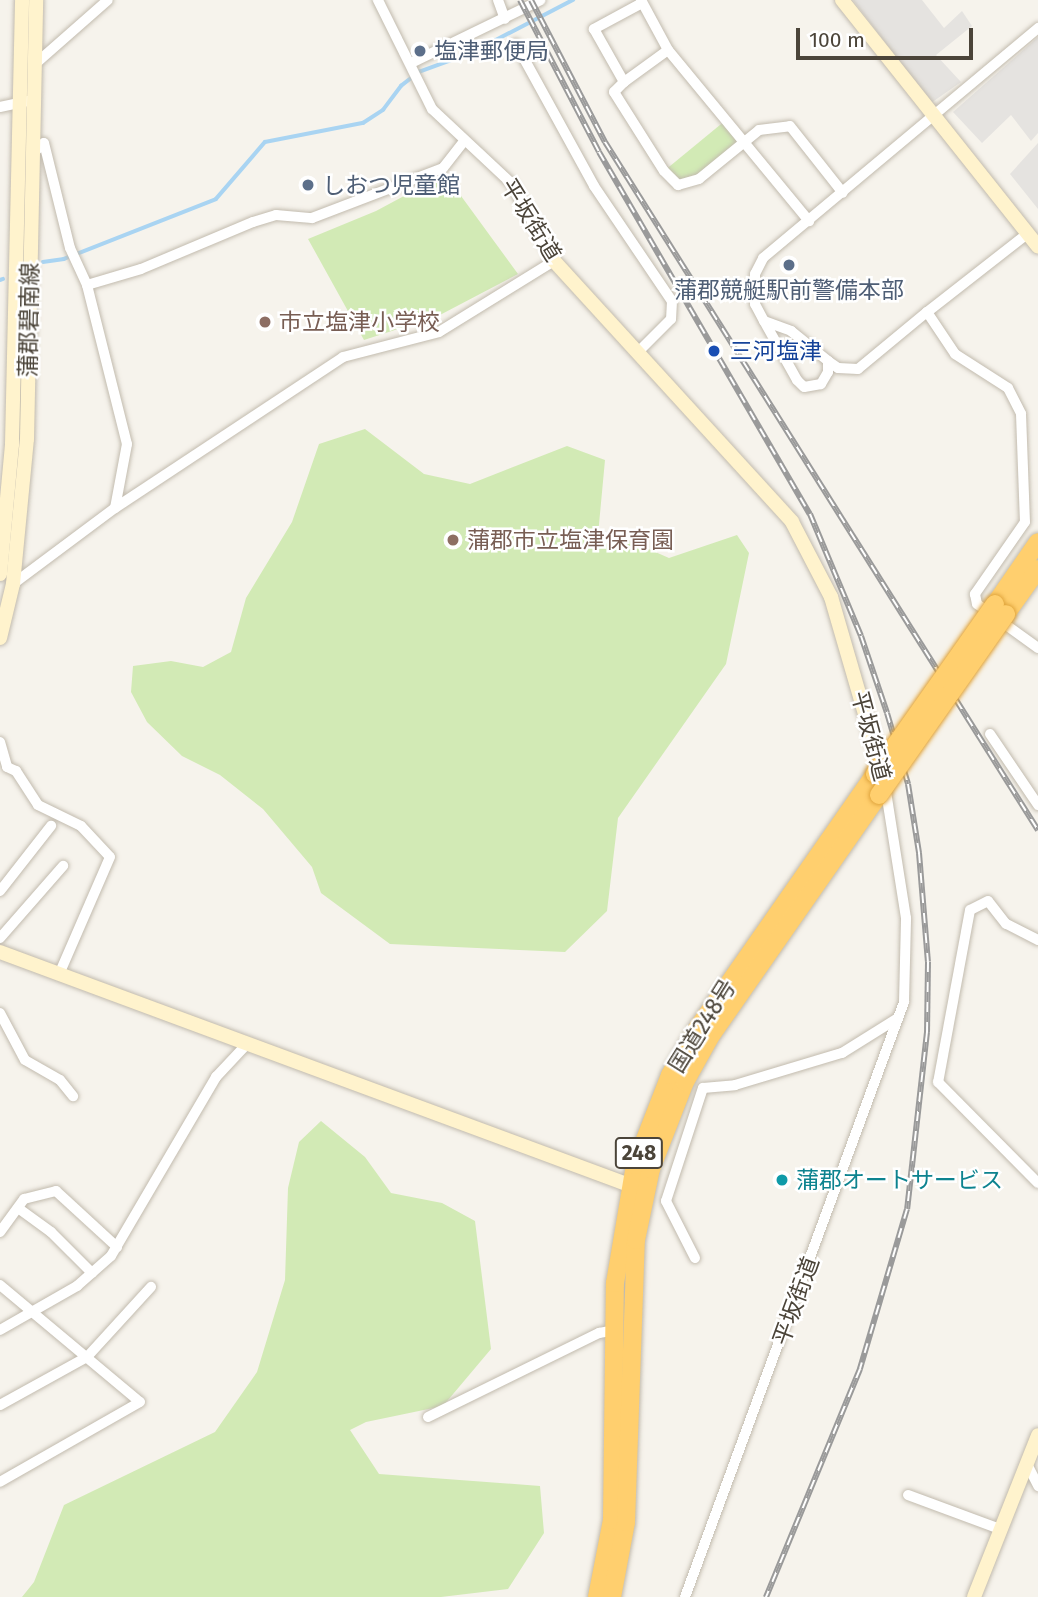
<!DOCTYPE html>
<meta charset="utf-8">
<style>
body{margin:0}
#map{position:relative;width:1038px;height:1597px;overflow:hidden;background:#f6f3ec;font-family:"Fira Sans","Noto Sans JP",sans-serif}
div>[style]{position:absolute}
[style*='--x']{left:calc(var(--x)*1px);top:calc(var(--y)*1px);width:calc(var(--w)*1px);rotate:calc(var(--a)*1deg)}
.green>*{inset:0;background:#d2eab5}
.parking>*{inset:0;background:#e5e3e0}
.stream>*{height:3.5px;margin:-1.75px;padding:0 1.75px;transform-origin:1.75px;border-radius:1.75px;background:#a9d4f2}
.roads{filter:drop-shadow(0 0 2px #c2bbae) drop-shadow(0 0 2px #c2bbae)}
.street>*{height:10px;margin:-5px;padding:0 5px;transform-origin:5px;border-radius:5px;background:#fff}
.secondary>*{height:14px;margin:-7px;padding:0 7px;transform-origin:7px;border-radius:7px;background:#fff3cd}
.highway>*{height:18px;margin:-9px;padding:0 9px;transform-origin:9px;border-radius:9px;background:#ffcf6e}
.rail>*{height:6px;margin-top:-3px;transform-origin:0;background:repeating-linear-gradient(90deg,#fff 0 10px,#9a9a9a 0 20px);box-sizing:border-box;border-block:2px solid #9a9a9a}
.bridges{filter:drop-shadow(0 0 2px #e0a43c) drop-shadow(0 0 2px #e0a43c)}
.highway-bridge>*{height:18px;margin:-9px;padding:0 9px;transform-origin:9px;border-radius:9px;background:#ffcf6e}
.dots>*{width:19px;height:19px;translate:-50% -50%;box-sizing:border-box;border:4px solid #fff;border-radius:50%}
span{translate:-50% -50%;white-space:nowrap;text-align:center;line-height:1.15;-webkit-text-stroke:5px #fff;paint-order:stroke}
.shield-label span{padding:2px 5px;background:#fff;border:2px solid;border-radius:5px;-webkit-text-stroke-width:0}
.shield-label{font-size:21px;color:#4b4439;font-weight:700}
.service-label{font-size:23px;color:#4e5e75}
.left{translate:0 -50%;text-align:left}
.street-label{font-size:23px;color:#4b4439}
.education-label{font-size:23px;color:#785e54}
.transit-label{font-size:23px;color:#164399}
.culture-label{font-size:23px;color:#0d838f}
.scale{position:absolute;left:796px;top:28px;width:177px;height:32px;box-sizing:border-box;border:4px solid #4b4439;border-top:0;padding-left:9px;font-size:21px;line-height:24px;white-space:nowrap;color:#4b4439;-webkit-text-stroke:5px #fff;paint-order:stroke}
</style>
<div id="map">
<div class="green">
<i style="clip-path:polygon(726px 120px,746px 143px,699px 179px,678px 185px,664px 171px)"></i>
<i style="clip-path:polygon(445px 174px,518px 274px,438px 316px,364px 340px,308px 239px,376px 211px)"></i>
<i style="clip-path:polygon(365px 429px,424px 474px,470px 484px,567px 446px,605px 460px,598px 535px,628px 540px,669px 558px,737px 535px,749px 553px,726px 664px,618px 818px,607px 911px,565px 952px,390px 944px,321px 893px,312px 867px,263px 809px,220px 775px,182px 756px,147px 722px,131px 692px,133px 666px,171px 661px,203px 667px,231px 652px,246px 598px,292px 522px,319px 444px)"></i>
<i style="clip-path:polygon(321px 1121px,365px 1157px,391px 1193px,442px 1203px,475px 1221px,491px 1349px,443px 1406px,366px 1422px,350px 1430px,379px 1474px,540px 1486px,544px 1533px,508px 1589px,441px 1597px,22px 1597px,34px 1582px,64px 1505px,215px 1432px,257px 1372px,285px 1280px,288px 1188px,299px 1142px)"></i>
</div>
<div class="parking">
<i style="clip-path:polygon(853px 0,922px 0,944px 28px,962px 11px,972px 26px,936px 55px,961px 82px,931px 103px)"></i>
<i style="clip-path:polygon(1038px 37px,1038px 133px,1031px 141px,1011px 115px,982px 143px,953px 112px)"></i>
<i style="clip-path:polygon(1038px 143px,1038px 209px,1010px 174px)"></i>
</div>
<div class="stream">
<i style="--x:43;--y:262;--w:21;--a:-8"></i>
<i style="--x:64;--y:259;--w:163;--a:-21.5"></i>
<i style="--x:216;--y:199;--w:75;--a:-49.3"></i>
<i style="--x:265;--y:142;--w:100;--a:-11"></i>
<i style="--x:363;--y:123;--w:24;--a:-33"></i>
<i style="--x:383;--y:110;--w:30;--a:-53"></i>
<i style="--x:401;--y:86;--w:23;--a:-38"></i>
<i style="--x:419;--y:72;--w:55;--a:-20.1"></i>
<i style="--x:471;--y:53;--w:115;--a:-27.5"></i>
<i style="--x:0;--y:280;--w:3;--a:-18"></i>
</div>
<div class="roads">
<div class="street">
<i style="--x:498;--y:0;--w:20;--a:70"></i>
<i style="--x:641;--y:0;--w:57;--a:61.6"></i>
<i style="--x:668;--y:50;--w:222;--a:50.5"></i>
<i style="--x:642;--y:3;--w:55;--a:151.6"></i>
<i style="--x:594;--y:29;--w:61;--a:60.5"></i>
<i style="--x:624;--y:82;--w:54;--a:-36"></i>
<i style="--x:516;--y:44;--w:162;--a:61.2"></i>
<i style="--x:594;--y:186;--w:139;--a:55.9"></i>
<i style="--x:672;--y:301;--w:18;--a:93"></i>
<i style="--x:671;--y:319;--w:48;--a:135"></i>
<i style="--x:411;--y:63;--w:144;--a:-25.9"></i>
<i style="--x:34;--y:65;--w:98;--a:-41.3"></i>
<i style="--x:624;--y:82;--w:14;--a:135"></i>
<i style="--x:614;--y:92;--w:93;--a:57.7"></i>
<i style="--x:664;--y:171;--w:20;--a:45"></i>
<i style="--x:678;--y:185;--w:22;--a:-16"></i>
<i style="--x:699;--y:179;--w:77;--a:-39.2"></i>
<i style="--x:759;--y:130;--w:31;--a:-7"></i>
<i style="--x:790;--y:126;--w:85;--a:51.7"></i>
<i style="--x:0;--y:107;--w:34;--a:-12"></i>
<i style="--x:32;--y:154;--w:16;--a:-43"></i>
<i style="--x:44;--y:143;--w:108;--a:76.1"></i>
<i style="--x:70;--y:248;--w:41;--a:65.3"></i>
<i style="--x:87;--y:285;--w:164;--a:75.9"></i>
<i style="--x:127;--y:444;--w:65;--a:100.6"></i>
<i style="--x:1027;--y:234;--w:127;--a:142"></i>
<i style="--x:927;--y:312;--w:50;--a:56.3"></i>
<i style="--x:955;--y:354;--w:63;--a:32.7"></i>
<i style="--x:1008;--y:388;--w:29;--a:63"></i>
<i style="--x:1021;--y:414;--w:108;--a:87.9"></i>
<i style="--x:1025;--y:522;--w:88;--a:124.8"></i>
<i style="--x:975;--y:594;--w:10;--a:79"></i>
<i style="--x:977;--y:604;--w:75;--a:35.8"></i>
<i style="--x:87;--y:285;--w:56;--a:-16.5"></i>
<i style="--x:141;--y:269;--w:121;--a:-22.8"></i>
<i style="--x:253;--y:222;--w:24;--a:-17"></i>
<i style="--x:276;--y:215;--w:36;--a:5"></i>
<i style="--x:312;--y:218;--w:140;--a:-20.9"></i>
<i style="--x:443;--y:168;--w:34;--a:-52"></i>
<i style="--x:764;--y:321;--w:29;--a:20"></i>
<i style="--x:791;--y:331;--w:48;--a:39"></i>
<i style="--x:828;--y:361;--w:11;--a:90"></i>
<i style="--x:828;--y:372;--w:14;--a:120"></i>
<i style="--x:821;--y:384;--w:17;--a:170"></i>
<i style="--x:804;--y:387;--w:10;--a:-135"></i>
<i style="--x:797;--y:380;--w:68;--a:-119.2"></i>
<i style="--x:764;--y:321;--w:19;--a:-118"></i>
<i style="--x:755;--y:304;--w:30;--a:-90"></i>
<i style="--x:755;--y:274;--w:18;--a:-63"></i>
<i style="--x:763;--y:258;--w:359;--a:-39.9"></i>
<i style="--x:828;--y:361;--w:12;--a:35"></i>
<i style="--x:838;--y:368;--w:20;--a:3"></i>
<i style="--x:858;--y:369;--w:89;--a:-39.6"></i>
<i style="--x:13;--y:584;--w:127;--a:-36.7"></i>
<i style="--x:115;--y:508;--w:273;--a:-33.5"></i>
<i style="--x:343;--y:357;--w:99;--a:-14.6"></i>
<i style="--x:439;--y:332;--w:135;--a:-31.7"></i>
<i style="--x:554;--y:261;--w:89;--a:-118.9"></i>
<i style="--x:511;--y:183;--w:108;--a:-136.9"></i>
<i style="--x:432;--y:109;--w:122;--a:-116.4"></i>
<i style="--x:990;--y:734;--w:86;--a:55.9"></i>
<i style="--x:0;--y:742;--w:26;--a:74"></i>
<i style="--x:7;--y:767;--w:10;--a:24"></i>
<i style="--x:16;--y:771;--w:40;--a:57.1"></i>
<i style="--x:38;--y:805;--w:48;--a:26"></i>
<i style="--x:81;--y:826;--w:42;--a:46.9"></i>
<i style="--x:110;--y:857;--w:125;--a:113.5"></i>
<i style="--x:0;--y:891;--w:83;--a:-51.9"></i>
<i style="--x:0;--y:938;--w:96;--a:-48.8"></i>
<i style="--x:1038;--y:940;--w:36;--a:-153"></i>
<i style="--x:1006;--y:924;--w:29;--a:-128"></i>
<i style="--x:988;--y:901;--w:20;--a:153"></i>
<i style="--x:970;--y:910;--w:175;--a:100.5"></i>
<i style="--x:938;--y:1082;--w:142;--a:45.3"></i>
<i style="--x:0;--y:1013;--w:53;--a:62"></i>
<i style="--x:25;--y:1060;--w:40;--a:29.7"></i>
<i style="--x:60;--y:1080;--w:21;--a:51"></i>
<i style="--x:18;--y:1208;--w:41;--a:36"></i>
<i style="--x:51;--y:1232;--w:58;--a:45"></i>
<i style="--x:0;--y:1232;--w:41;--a:-54"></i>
<i style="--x:24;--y:1199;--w:33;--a:-14"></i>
<i style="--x:56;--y:1191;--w:83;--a:42.6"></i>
<i style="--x:695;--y:1258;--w:64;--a:-117"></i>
<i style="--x:666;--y:1201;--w:119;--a:-71.9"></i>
<i style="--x:703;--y:1088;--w:32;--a:-5"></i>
<i style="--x:735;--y:1085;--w:112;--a:-16.7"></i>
<i style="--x:842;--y:1053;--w:66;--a:-32"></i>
<i style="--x:0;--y:1285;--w:182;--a:39.9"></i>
<i style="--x:140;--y:1402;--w:161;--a:150.3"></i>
<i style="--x:0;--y:1330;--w:89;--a:-29.7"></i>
<i style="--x:77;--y:1286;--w:45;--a:-41.4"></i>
<i style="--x:111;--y:1256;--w:208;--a:-59.6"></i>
<i style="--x:216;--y:1077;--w:45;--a:-46.8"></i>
<i style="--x:0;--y:1405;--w:99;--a:-28.9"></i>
<i style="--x:87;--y:1357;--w:95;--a:-47.6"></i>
<i style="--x:428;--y:1417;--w:191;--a:-26.2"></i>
<i style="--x:599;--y:1333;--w:17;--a:-10"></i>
<i style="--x:1027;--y:1464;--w:25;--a:63"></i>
<i style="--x:908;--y:1495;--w:98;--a:20.3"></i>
<i style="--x:685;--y:1597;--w:634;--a:-69.79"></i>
<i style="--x:904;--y:1002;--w:84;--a:-88.6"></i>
<i style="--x:906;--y:918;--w:134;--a:-99"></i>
</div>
<div class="secondary">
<i style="--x:842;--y:0;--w:315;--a:51.5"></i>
<i style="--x:554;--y:261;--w:353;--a:47.6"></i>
<i style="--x:792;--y:522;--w:85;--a:62.5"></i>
<i style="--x:831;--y:597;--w:151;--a:73.8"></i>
<i style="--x:0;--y:574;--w:131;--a:-84.7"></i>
<i style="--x:12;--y:444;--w:444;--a:-88.7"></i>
<i style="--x:0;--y:638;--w:56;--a:-76.5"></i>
<i style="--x:13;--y:584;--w:146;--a:-84.5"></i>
<i style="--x:27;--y:439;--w:439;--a:-88.8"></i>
<i style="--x:0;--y:952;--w:682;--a:20.32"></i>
<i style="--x:974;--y:1597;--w:174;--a:-68.4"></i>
</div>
<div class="highway">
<i style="--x:995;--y:604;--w:75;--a:-55.3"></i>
<i style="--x:1006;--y:614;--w:55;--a:-54.6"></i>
<i style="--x:597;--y:1597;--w:78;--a:-79"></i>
<i style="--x:612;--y:1520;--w:237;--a:-89.3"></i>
<i style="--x:615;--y:1283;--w:120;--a:-80.4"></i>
<i style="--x:635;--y:1165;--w:97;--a:-68.7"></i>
<i style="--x:670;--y:1075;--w:53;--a:-59.6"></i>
<i style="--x:697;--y:1029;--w:311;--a:-55.1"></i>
<i style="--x:612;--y:1597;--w:76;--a:-79.4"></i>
<i style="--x:626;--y:1522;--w:282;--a:-88"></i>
<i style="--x:636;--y:1240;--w:73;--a:-78.1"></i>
<i style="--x:651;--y:1169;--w:93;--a:-68.7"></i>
<i style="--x:685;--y:1082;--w:51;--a:-60.9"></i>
<i style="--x:710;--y:1037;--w:295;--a:-55.1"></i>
</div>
</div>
<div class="rail">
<i style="--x:520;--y:0;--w:171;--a:62.5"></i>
<i style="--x:599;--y:152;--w:419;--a:59.8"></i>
<i style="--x:810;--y:514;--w:132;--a:67.3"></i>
<i style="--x:861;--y:636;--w:81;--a:71.3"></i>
<i style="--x:887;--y:713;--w:74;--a:73.5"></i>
<i style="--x:908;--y:784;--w:70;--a:80.9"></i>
<i style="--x:919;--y:853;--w:109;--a:85.3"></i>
<i style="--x:928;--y:962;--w:70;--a:90.8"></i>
<i style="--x:927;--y:1032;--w:178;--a:96.4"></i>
<i style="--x:907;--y:1209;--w:167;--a:106.4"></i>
<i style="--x:860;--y:1369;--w:247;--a:112.4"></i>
<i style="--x:531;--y:0;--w:160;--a:62.5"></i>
<i style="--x:605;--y:142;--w:813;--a:57.82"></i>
</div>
<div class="bridges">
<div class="highway-bridge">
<i style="--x:875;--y:774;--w:208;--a:-54.8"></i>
<i style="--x:879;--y:795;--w:221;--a:-54.9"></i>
</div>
</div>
<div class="dots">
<i style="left:420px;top:51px;background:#5c6f8a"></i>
<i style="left:308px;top:185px;background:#5c6f8a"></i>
<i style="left:789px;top:265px;background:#5c6f8a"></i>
<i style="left:265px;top:322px;background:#8d6e63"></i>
<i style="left:714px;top:351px;background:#1a4fb4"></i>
<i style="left:453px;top:540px;background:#8d6e63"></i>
<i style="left:782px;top:1180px;background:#0f9aa8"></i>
</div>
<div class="shield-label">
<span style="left:639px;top:1153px">248</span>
</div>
<div class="service-label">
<span class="left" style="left:434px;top:51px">塩津郵便局</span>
<span class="left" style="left:322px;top:185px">しおつ児童館</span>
<span style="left:789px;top:290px">蒲郡競艇駅前警備本部</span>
</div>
<div class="street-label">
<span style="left:531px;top:220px;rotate:58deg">平坂街道</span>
<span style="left:29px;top:320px;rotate:-89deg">蒲郡碧南線</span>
<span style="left:871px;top:736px;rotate:75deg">平坂街道</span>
<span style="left:702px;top:1026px;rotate:-58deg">国道248号</span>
<span style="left:796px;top:1301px;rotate:-70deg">平坂街道</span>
</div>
<div class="education-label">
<span class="left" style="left:279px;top:322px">市立塩津小学校</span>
<span class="left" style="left:467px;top:540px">蒲郡市立塩津保育園</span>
</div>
<div class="transit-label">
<span class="left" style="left:730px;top:351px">三河塩津</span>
</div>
<div class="culture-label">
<span class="left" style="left:796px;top:1180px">蒲郡オートサービス</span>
</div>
<div class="scale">100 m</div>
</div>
